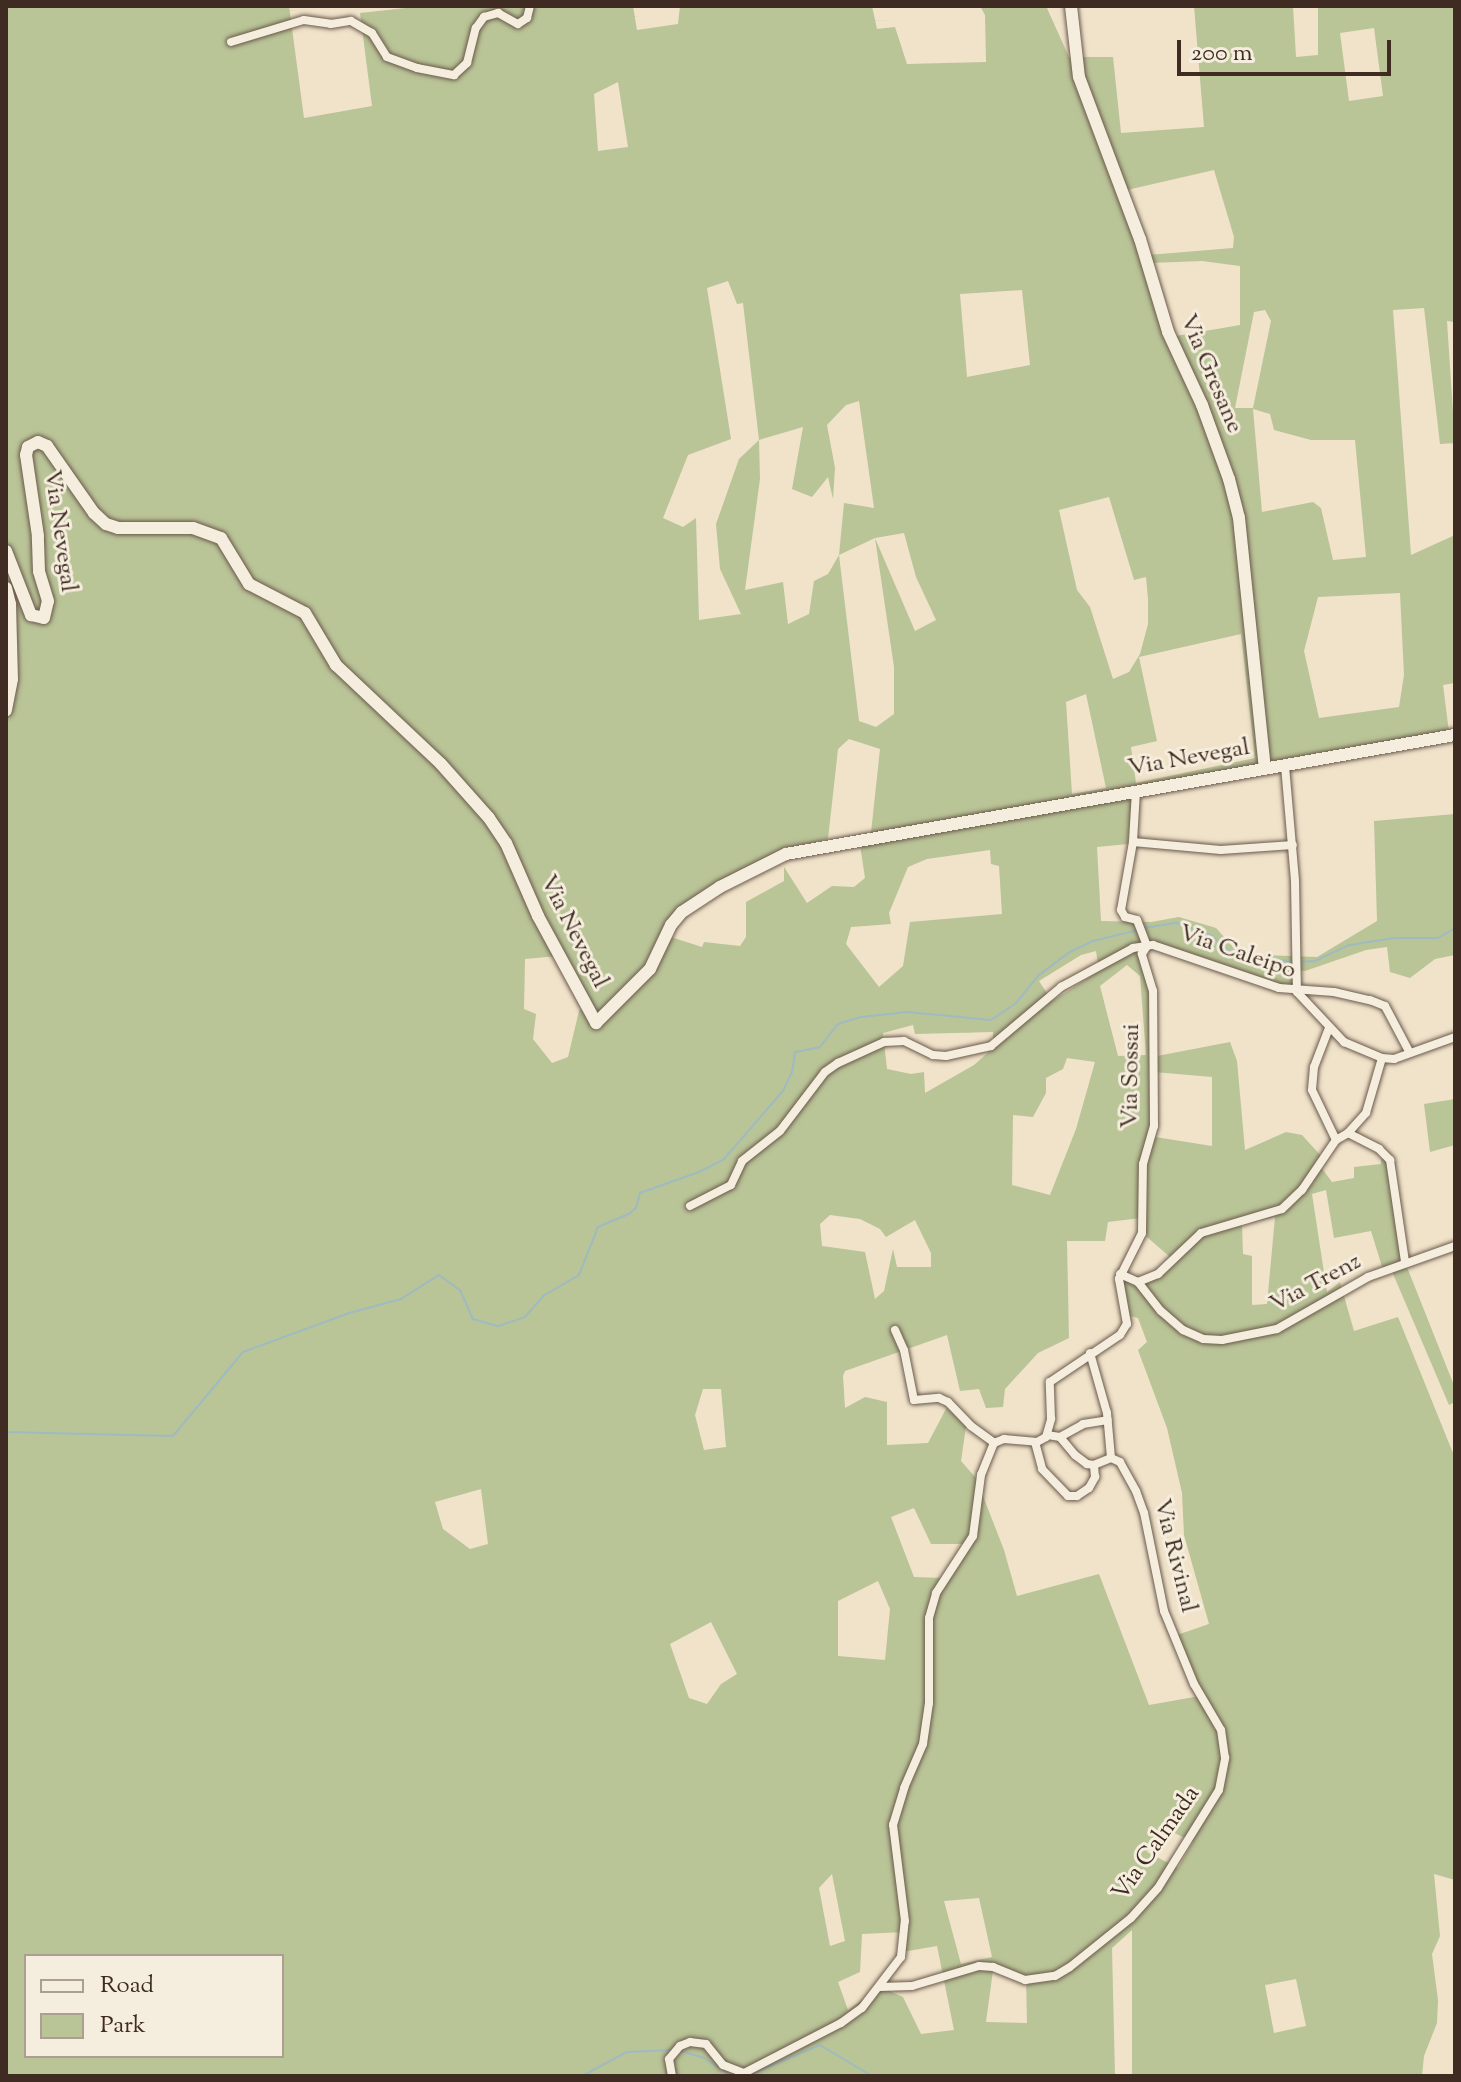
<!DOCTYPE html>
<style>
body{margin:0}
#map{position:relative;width:1461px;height:2082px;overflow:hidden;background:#f0e3ca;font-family:"Sorts Mill Goudy",serif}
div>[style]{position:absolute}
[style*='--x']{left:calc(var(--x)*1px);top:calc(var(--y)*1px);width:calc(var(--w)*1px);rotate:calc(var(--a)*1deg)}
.green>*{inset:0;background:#b9c497}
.stream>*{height:2px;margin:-1px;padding:0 1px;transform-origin:1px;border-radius:1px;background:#9fbbc1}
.roads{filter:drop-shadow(0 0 2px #6b594b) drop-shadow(0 0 2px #6b594b)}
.street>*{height:8px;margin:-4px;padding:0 4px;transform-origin:4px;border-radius:4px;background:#f5eddd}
.secondary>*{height:12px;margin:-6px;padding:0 6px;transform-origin:6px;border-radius:6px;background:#f5eddd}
span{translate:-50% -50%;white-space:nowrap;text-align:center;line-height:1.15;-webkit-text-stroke:6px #f5eddd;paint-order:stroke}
.street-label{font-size:24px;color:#3f2b21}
.frame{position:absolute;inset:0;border:8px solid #3f2b21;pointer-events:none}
.legend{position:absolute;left:24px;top:1954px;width:260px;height:104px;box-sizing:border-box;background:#f5eddd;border:2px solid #ac9f92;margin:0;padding:10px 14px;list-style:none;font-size:24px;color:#3f2b21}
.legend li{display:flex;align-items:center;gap:16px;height:40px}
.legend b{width:40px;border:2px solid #ac9f92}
.scale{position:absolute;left:1177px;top:40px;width:214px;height:36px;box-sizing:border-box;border:4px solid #3f2b21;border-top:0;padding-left:10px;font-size:24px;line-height:28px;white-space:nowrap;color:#3f2b21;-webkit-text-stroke:6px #f5eddd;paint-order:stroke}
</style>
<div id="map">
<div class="green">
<i style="clip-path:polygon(evenodd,6px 6px,289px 6px,304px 118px,372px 106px,360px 13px,424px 6px,633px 6px,637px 30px,678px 24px,680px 6px,872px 6px,877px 29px,895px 27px,907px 64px,986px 62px,985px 15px,980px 6px,1046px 6px,1069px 57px,1113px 57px,1121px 133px,1204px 127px,1194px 6px,1293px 6px,1296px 57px,1318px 55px,1318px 6px,1455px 6px,1455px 322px,1447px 321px,1455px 443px,1440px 444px,1424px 308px,1393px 310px,1411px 555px,1455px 535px,1455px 683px,1443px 685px,1450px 740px,1132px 796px,1128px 844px,1097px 847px,1101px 921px,1151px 922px,1179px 917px,1216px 928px,1233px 947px,1260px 955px,1317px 957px,1377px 921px,1374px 821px,1455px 814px,1455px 955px,1435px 959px,1410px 978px,1390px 972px,1387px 947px,1366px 950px,1305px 971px,1294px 970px,1294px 990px,1157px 946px,1140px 955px,1150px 989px,1152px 1057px,1230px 1042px,1237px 1061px,1245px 1150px,1286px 1132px,1302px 1135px,1322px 1157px,1318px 1163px,1332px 1182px,1354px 1178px,1354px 1167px,1381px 1164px,1381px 1159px,1395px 1161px,1405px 1262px,1455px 1388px,1455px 1402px,1449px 1405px,1391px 1269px,1383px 1270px,1371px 1231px,1334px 1238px,1326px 1190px,1312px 1194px,1327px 1292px,1340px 1282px,1354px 1331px,1398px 1317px,1455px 1458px,1455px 1880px,1434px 1874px,1440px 1936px,1432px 1954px,1438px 2000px,1437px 2023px,1424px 2056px,1422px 2076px,1132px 2076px,1132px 1930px,1112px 1948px,1115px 2076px,6px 2076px,6px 6px,1374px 28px,1383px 96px,1349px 101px,1340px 33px,1374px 28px,6px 6px,618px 82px,628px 147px,598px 151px,594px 94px,618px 82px,6px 6px,1214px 170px,1234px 237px,1233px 248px,1148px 255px,1127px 190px,1214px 170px,6px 6px,1202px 261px,1240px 266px,1240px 325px,1170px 337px,1150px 263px,1202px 261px,6px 6px,728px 281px,737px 304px,743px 303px,759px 440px,739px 459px,716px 524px,720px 569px,741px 614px,699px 620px,696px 518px,683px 527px,663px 518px,688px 455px,731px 439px,707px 288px,728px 281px,6px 6px,1022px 290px,1030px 365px,967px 377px,960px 294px,1022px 290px,6px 6px,1265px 310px,1271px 321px,1253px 408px,1235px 408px,1254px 312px,1265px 310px,6px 6px,859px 401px,874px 508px,844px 503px,839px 555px,828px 574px,814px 581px,809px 614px,788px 624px,783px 582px,745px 590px,760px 479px,759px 440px,803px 427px,792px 489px,812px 497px,828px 477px,833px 499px,835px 468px,827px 425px,846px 405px,859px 401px,6px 6px,1253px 409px,1270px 414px,1274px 430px,1311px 440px,1355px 440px,1366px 557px,1333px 560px,1321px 508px,1313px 502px,1262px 512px,1253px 409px,6px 6px,1109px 497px,1134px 580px,1146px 577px,1148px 599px,1148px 624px,1140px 654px,1129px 672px,1113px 679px,1090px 607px,1077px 590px,1059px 510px,1109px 497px,6px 6px,904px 533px,916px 577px,936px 620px,915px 631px,875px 538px,904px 533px,6px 6px,875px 538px,894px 667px,894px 714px,876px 727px,859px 721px,839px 555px,875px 538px,6px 6px,1400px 593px,1404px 675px,1399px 707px,1319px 718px,1304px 651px,1318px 597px,1400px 593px,6px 6px,1241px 634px,1255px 758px,1136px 783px,1131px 747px,1157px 741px,1139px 657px,1241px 634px,6px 6px,1086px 694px,1106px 788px,1072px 794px,1066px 702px,1086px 694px,6px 6px,849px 739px,880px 749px,870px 842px,860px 845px,865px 878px,854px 887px,832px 886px,807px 903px,784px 867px,784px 881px,746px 902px,746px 937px,740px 946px,704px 942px,702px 947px,671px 937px,685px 907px,722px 882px,777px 851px,828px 839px,838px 749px,849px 739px,6px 6px,990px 850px,991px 864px,999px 866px,1002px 914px,910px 922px,903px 966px,879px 987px,846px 944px,851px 927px,891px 924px,889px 913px,908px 867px,927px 859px,990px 850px,6px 6px,1096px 951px,1099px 971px,1052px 1001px,1039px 981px,1081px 955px,1096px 951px,6px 6px,557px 956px,584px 1006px,579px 1011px,568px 1057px,552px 1063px,533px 1039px,536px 1014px,524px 1009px,525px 959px,557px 956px,6px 6px,1127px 965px,1140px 976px,1146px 1055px,1118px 1056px,1100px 986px,1127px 965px,6px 6px,913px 1025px,915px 1034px,993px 1032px,993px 1048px,974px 1065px,925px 1093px,924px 1072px,911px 1074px,887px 1069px,883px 1033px,913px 1025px,6px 6px,1067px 1058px,1095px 1062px,1076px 1129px,1050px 1195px,1012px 1185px,1013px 1115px,1033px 1117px,1046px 1093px,1046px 1078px,1063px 1069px,1067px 1058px,6px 6px,1154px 1072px,1212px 1077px,1212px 1146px,1149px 1136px,1154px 1072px,6px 6px,830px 1215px,860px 1219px,880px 1229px,886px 1237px,915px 1220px,931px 1253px,931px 1267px,897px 1267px,893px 1249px,884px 1291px,875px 1299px,865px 1252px,822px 1246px,820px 1224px,830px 1215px,6px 6px,1275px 1217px,1267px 1304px,1252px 1305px,1252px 1256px,1243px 1254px,1242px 1224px,1275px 1217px,6px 6px,1141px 1218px,1140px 1231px,1170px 1257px,1153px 1274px,1134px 1283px,1123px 1273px,1123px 1289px,1130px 1316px,1138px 1318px,1147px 1342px,1138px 1350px,1167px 1428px,1182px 1493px,1184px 1535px,1209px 1624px,1174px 1636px,1200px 1696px,1149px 1705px,1099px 1574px,1017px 1596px,1004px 1550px,976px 1478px,961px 1461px,966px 1427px,947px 1407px,928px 1443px,887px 1445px,887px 1402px,865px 1397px,845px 1408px,843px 1376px,845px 1371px,947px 1335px,960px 1391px,979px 1389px,986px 1408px,1003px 1407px,1005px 1389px,1038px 1353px,1069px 1338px,1067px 1241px,1105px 1241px,1108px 1222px,1141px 1218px,6px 6px,703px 1389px,721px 1389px,726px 1447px,704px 1450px,695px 1415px,703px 1389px,6px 6px,481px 1489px,488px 1544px,470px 1549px,443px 1529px,435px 1502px,481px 1489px,6px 6px,914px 1508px,931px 1544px,963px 1544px,943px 1578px,914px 1577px,891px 1517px,914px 1508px,6px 6px,878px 1581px,890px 1609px,885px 1660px,838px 1656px,838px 1601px,878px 1581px,6px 6px,711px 1622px,737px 1674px,721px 1684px,707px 1704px,689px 1698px,670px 1644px,711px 1622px,6px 6px,1162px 1827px,1193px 1842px,1178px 1868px,1147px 1852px,1162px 1827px,6px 6px,832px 1874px,845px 1941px,830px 1946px,819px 1888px,832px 1874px,6px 6px,979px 1898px,992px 1957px,961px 1964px,944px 1901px,979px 1898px,6px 6px,905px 1932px,902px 1952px,937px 1946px,954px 2030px,921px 2034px,903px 1997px,880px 1987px,848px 2010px,838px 1982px,860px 1972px,862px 1934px,905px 1932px,6px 6px,26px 1956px,282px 1956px,282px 2056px,26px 2056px,26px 1956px,6px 6px,994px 1963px,1026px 1977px,1027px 2023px,986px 2022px,994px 1963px,6px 6px,1296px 1979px,1306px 2026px,1274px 2033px,1265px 1985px,1296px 1979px)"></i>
<i style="clip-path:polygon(1455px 1099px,1455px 1145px,1430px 1152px,1424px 1104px)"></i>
</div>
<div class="stream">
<i style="--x:1144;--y:928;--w:33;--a:-9"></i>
<i style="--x:1177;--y:923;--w:37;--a:20"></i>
<i style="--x:1212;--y:936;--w:23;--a:43"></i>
<i style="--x:1229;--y:952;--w:64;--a:9"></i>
<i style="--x:1298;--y:962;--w:17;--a:-3"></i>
<i style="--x:1315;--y:961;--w:38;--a:-25"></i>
<i style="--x:1350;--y:945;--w:45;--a:-9"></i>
<i style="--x:1394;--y:938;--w:44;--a:0"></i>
<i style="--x:1438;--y:938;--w:20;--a:-30"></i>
<i style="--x:6;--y:1432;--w:167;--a:1.4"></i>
<i style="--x:173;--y:1436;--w:109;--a:-50.2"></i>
<i style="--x:243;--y:1352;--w:113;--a:-20.2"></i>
<i style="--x:349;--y:1313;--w:54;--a:-15.1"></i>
<i style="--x:401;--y:1299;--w:45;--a:-32.3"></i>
<i style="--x:439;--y:1275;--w:26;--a:36"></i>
<i style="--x:460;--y:1290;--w:32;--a:66"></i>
<i style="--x:473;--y:1319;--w:26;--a:16"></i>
<i style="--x:498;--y:1326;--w:28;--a:-18"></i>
<i style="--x:525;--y:1317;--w:28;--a:-49"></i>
<i style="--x:543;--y:1296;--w:42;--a:-30.3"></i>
<i style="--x:579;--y:1275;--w:52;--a:-68.4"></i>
<i style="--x:598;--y:1227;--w:34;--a:-23"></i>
<i style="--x:629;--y:1214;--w:9;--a:-41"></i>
<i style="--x:636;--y:1208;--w:16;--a:-75"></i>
<i style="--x:640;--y:1193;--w:63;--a:-19.6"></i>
<i style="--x:699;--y:1172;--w:28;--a:-27"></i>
<i style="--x:724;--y:1159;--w:90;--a:-49.1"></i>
<i style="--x:783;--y:1091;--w:21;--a:-65"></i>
<i style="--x:792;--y:1072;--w:20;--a:-81"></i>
<i style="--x:795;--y:1052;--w:25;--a:-11"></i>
<i style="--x:820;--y:1047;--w:29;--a:-52"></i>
<i style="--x:838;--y:1024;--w:24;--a:-17"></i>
<i style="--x:861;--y:1017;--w:46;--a:-6.2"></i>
<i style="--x:907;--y:1012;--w:84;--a:5.4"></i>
<i style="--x:991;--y:1020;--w:30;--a:-34"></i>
<i style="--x:1016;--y:1003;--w:36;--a:-51"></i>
<i style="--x:1039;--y:975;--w:36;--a:-37"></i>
<i style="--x:1068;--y:953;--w:28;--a:-26"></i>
<i style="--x:1093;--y:941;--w:46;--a:-13.7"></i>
<i style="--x:681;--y:2051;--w:24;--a:17"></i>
<i style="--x:704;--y:2058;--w:33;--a:33"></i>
<i style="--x:582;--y:2076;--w:51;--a:-28.1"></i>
<i style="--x:627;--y:2052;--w:43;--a:-2.7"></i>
<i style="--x:747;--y:2076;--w:79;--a:-23"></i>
<i style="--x:820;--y:2045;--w:61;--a:30.8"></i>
</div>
<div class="roads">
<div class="street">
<i style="--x:231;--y:42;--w:76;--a:-16.8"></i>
<i style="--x:304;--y:20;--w:27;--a:8"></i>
<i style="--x:331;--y:24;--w:20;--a:-9"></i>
<i style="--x:351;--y:21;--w:24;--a:30"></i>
<i style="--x:372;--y:33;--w:28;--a:58"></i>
<i style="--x:387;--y:57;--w:32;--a:20"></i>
<i style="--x:417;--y:68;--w:38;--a:11"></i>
<i style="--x:454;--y:75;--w:18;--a:-43"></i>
<i style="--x:467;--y:63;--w:36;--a:-76"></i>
<i style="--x:476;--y:28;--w:14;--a:-54"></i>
<i style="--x:484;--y:17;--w:15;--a:-16"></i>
<i style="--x:498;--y:13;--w:23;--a:29"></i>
<i style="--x:518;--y:24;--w:11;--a:-34"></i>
<i style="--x:527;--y:18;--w:12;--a:-76"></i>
<i style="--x:1285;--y:766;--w:115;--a:85"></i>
<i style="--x:1295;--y:881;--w:111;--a:89"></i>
<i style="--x:1297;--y:992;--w:69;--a:46.8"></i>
<i style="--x:1344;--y:1042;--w:41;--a:22.8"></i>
<i style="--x:1382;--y:1058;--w:12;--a:5"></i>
<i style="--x:1394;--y:1059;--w:65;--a:-19.8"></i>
<i style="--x:1136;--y:791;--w:51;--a:93.4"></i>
<i style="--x:1133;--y:842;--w:69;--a:100"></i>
<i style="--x:1121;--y:910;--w:8;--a:60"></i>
<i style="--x:1125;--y:917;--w:12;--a:14"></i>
<i style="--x:1137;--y:920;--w:28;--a:69"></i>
<i style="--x:1133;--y:842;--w:88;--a:5.2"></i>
<i style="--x:1221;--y:850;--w:72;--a:-4"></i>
<i style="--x:1329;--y:1028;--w:42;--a:111"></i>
<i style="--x:1314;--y:1067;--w:23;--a:95"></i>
<i style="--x:1312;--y:1090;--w:55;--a:64.4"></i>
<i style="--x:1336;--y:1140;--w:14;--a:-30"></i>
<i style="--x:1348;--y:1133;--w:35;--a:27"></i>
<i style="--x:1379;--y:1149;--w:16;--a:45"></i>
<i style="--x:1390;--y:1160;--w:103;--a:81.6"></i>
<i style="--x:1348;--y:1133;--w:27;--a:-48"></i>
<i style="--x:1366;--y:1113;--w:57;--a:-73.8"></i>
<i style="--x:690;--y:1206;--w:46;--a:-27.1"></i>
<i style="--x:731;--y:1185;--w:26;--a:-65"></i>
<i style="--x:742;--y:1161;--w:48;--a:-38.3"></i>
<i style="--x:780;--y:1131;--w:74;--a:-52.7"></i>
<i style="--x:825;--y:1072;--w:16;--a:-35"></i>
<i style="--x:838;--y:1063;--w:51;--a:-24.5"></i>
<i style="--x:884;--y:1042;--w:20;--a:-3"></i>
<i style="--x:904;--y:1041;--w:32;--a:26"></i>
<i style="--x:933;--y:1055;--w:13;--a:4"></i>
<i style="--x:946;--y:1056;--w:46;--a:-12.5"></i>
<i style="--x:991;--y:1046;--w:92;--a:-40.1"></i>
<i style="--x:1061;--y:987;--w:82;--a:-28.4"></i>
<i style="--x:1133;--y:948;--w:20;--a:-9"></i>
<i style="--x:1153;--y:945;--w:133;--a:18.8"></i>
<i style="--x:1279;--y:988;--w:55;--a:4.2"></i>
<i style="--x:1334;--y:992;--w:37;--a:13"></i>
<i style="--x:1370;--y:1000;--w:16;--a:22"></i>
<i style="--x:1385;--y:1006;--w:53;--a:62"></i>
<i style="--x:1120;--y:1274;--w:20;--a:24"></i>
<i style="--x:1138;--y:1282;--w:37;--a:52"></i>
<i style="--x:1161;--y:1311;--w:29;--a:41"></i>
<i style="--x:1183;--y:1330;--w:22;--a:24"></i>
<i style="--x:1203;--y:1339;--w:19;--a:3"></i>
<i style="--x:1222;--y:1340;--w:56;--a:-11.3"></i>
<i style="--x:1277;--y:1329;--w:105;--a:-29.7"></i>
<i style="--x:1368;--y:1277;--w:92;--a:-19.6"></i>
<i style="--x:1138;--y:1282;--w:22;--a:-22"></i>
<i style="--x:1158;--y:1274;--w:59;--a:-43.6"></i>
<i style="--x:1201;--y:1233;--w:84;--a:-16.5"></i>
<i style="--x:1282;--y:1209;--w:28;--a:-44"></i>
<i style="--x:1302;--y:1190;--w:60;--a:-55.8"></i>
<i style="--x:895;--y:1330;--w:22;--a:66"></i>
<i style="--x:904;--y:1350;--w:51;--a:78.7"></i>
<i style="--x:914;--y:1400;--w:25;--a:-5"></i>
<i style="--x:939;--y:1398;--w:10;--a:24"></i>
<i style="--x:948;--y:1402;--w:33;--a:46"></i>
<i style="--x:971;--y:1426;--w:29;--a:36"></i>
<i style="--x:1090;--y:1353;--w:62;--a:74.2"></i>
<i style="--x:1107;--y:1413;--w:45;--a:84.9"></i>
<i style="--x:1060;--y:1437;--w:26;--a:-29"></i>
<i style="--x:1083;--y:1424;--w:25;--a:-9"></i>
<i style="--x:1035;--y:1442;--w:28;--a:75"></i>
<i style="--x:1042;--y:1469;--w:37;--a:46"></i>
<i style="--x:1068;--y:1496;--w:9;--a:0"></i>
<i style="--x:1077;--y:1496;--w:14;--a:-34"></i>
<i style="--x:1089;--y:1488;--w:13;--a:-61"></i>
<i style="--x:1095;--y:1477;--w:12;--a:-95"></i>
<i style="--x:880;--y:1987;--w:32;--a:-2"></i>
<i style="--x:912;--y:1986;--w:70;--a:-16.6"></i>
<i style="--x:979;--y:1966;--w:14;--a:4"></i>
<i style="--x:993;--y:1967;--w:35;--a:22"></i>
<i style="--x:1025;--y:1980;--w:30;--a:-8"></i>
<i style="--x:1055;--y:1976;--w:17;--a:-31"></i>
<i style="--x:1070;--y:1967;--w:78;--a:-38.8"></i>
<i style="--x:1131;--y:1918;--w:40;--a:-48"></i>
<i style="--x:1158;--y:1888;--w:115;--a:-58.1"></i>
<i style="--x:1219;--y:1790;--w:33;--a:-79"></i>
<i style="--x:1225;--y:1758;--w:28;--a:-98"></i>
<i style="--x:1221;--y:1730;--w:53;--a:-120.4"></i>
<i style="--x:1194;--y:1684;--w:79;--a:-112.3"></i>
<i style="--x:1164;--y:1611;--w:100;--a:-101.5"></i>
<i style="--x:1144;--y:1513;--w:23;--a:-110"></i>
<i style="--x:1136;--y:1491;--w:33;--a:-119"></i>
<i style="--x:1120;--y:1462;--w:10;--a:-156"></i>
<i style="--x:1111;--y:1458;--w:18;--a:158"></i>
<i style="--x:1094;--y:1465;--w:7;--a:-172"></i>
<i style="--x:1087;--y:1464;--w:15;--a:-143"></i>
<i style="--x:1075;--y:1455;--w:23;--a:-130"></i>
<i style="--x:1060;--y:1437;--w:12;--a:-171"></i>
<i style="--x:672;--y:2076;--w:17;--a:-100"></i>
<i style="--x:669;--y:2059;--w:17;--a:-50"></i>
<i style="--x:680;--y:2046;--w:11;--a:-22"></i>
<i style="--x:690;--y:2042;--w:16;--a:7"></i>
<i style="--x:706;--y:2044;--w:27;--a:51"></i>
<i style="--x:723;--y:2065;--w:22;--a:21"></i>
<i style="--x:744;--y:2073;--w:109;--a:-27.3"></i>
<i style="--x:841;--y:2023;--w:26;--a:-36"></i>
<i style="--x:862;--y:2008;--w:64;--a:-52.6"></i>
<i style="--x:901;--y:1957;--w:36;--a:-84"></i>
<i style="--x:905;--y:1921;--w:97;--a:-97.1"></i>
<i style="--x:893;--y:1825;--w:39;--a:-73"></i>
<i style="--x:904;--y:1788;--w:48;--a:-66.6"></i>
<i style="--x:923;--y:1744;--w:41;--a:-81.7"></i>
<i style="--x:929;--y:1703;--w:85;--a:-90"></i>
<i style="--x:929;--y:1618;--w:26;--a:-74"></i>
<i style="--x:936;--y:1593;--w:68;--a:-57"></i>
<i style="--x:973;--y:1536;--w:62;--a:-82.5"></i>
<i style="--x:981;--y:1475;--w:35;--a:-68"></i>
<i style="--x:994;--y:1443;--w:11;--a:-22"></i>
<i style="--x:1004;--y:1439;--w:33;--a:5"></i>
<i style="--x:1037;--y:1442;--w:10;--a:-29"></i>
<i style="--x:1046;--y:1437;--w:19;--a:-74"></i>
<i style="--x:1051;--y:1419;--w:37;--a:-92"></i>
<i style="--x:1050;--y:1382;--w:84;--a:-33.9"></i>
<i style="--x:1120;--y:1335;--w:13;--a:-58"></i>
<i style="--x:1127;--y:1324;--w:46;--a:-100.1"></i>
<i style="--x:1119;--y:1279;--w:51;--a:-63.4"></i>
<i style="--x:1142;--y:1233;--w:69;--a:-89.2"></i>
<i style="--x:1143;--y:1164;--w:40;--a:-74"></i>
<i style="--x:1154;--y:1126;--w:135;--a:-90.4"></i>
<i style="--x:1153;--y:991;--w:39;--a:-107"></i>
<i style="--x:1142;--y:954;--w:9;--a:-58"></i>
</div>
<div class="secondary">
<i style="--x:1071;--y:6;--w:71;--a:83.6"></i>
<i style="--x:1079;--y:77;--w:173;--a:69.4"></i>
<i style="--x:1140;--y:239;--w:97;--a:73.2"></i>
<i style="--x:1168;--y:332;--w:81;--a:65"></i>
<i style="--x:1202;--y:405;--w:79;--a:70"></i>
<i style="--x:1229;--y:479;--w:40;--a:75.6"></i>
<i style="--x:1239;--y:518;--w:251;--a:84.1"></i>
<i style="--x:6;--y:551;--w:69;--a:68.7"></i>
<i style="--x:31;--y:615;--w:13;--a:13"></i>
<i style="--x:44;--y:618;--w:17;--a:-77"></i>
<i style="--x:48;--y:601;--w:31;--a:-107"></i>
<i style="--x:39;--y:571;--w:35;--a:-92"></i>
<i style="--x:38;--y:536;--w:82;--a:-98.4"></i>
<i style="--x:26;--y:455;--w:8;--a:-76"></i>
<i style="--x:28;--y:447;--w:11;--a:-27"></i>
<i style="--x:38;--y:442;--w:10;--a:24"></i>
<i style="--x:47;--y:446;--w:82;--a:55"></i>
<i style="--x:94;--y:513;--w:16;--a:43"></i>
<i style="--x:106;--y:524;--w:13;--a:18"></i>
<i style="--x:118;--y:528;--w:75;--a:0"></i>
<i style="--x:193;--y:528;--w:30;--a:20"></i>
<i style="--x:221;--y:538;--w:54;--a:58.7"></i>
<i style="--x:249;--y:584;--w:63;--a:27.4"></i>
<i style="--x:305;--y:613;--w:61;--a:59.2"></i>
<i style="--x:336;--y:665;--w:144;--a:43.3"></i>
<i style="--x:441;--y:764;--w:72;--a:48.4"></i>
<i style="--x:489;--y:818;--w:30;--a:56"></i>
<i style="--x:506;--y:843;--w:80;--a:66.3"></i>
<i style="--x:538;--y:916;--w:122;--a:61.5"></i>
<i style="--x:596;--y:1023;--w:76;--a:-45"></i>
<i style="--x:650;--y:969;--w:49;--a:-64.5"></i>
<i style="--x:671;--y:925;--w:17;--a:-50"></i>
<i style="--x:682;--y:912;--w:45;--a:-33.3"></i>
<i style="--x:720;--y:887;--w:74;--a:-26.6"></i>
<i style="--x:786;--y:854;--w:680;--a:-10.09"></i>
<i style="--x:6;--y:588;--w:16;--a:76"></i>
<i style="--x:10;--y:604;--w:75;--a:88.5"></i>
<i style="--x:12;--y:679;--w:32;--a:101"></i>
</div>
</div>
<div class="street-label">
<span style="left:1210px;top:374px;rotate:67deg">Via Gresane</span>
<span style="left:59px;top:531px;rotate:82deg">Via Nevegal</span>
<span style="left:1189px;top:759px;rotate:-10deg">Via Nevegal</span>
<span style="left:573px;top:932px;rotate:63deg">Via Nevegal</span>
<span style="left:1237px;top:953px;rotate:19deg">Via Caleipo</span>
<span style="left:1132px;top:1076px;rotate:-89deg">Via Sossai</span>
<span style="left:1316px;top:1284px;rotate:-28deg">Via Trenz</span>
<span style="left:1174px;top:1556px;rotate:76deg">Via Rivinal</span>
<span style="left:1157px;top:1844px;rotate:-55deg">Via Calmada</span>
</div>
<div class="frame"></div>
<ul class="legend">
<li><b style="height:10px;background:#f5eddd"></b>Road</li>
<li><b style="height:22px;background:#b9c497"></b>Park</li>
</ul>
<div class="scale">200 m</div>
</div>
